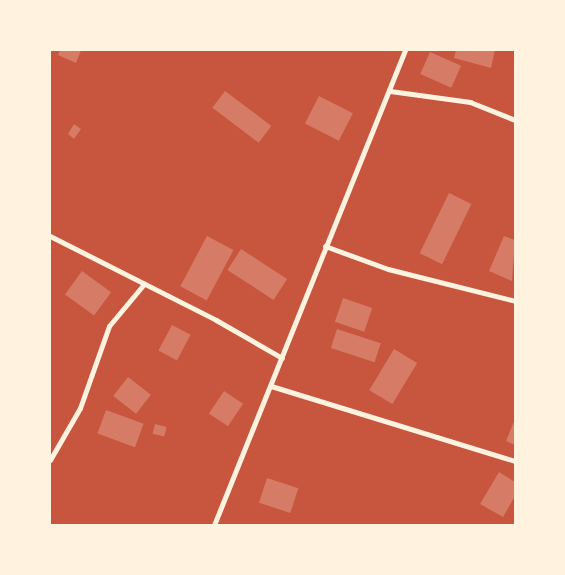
<!DOCTYPE html>
<style>
body{margin:0}
#map{position:relative;width:565px;height:575px;overflow:hidden;background:#c8553d;font-family:"Nunito Sans",sans-serif}
div>[style]{position:absolute}
[style*='--x']{left:calc(var(--x)*1px);top:calc(var(--y)*1px);width:calc(var(--w)*1px);rotate:calc(var(--a)*1deg)}
.building>*{inset:0;background:#d67c66;transform-origin:0 0}
.minor>*{height:5px;margin:-2.5px;padding:0 2.5px;transform-origin:2.5px;border-radius:2.5px;background:#fff3e0}
span{translate:-50% -50%;white-space:nowrap;text-align:center;line-height:1.15;-webkit-text-stroke:5px #fff3e0;paint-order:stroke}
.frame{position:absolute;inset:0;border:51px solid #fff3e0;pointer-events:none}
</style>
<div id="map">
<div class="building">
<i style="clip-path:polygon(60px 50px,81px 50px,76px 63px,58px 55px)"></i>
<i style="clip-path:polygon(456px 50px,495px 50px,491px 68px,454px 58px)"></i>
<i style="left:430px;top:52px;width:34px;height:24px;rotate:24deg"></i>
<i style="left:225px;top:91px;width:58px;height:21px;rotate:37deg"></i>
<i style="left:319px;top:96px;width:38px;height:31px;rotate:27deg"></i>
<i style="clip-path:polygon(74px 124px,81px 129px,74px 139px,68px 134px)"></i>
<i style="left:449px;top:193px;width:25px;height:67px;rotate:26deg"></i>
<i style="left:207px;top:236px;width:30px;height:57px;rotate:28deg"></i>
<i style="clip-path:polygon(504px 236px,515px 240px,512px 281px,489px 271px)"></i>
<i style="left:241px;top:249px;width:55px;height:25px;rotate:33deg"></i>
<i style="left:82px;top:271px;width:36px;height:29px;rotate:36deg"></i>
<i style="left:343px;top:298px;width:31px;height:25px;rotate:19deg"></i>
<i style="left:172px;top:325px;width:21px;height:29px;rotate:28deg"></i>
<i style="left:337px;top:329px;width:46px;height:20px;rotate:18deg"></i>
<i style="left:394px;top:349px;width:27px;height:48px;rotate:31deg"></i>
<i style="left:128px;top:377px;width:29px;height:24px;rotate:38deg"></i>
<i style="left:224px;top:391px;width:23px;height:27px;rotate:34deg"></i>
<i style="left:106px;top:410px;width:40px;height:25px;rotate:20deg"></i>
<i style="clip-path:polygon(515px 419px,515px 445px,506px 441px)"></i>
<i style="left:155px;top:424px;width:12px;height:10px;rotate:14deg"></i>
<i style="clip-path:polygon(499px 472px,515px 482px,515px 496px,503px 517px,480px 504px)"></i>
<i style="left:267px;top:478px;width:33px;height:26px;rotate:18deg"></i>
</div>
<div class="minor">
<i style="--x:390;--y:91;--w:81;--a:7.8"></i>
<i style="--x:470;--y:102;--w:48;--a:21.8"></i>
<i style="--x:50;--y:236;--w:186;--a:26.8"></i>
<i style="--x:216;--y:320;--w:76;--a:29.9"></i>
<i style="--x:325;--y:246;--w:67;--a:20.1"></i>
<i style="--x:388;--y:269;--w:131;--a:14.1"></i>
<i style="--x:271;--y:386;--w:255;--a:17.1"></i>
<i style="--x:50;--y:460;--w:60;--a:-60"></i>
<i style="--x:80;--y:408;--w:87;--a:-70.5"></i>
<i style="--x:109;--y:326;--w:55;--a:-50.2"></i>
<i style="--x:214;--y:525;--w:512;--a:-68.09"></i>
</div>
<div class="frame"></div>
</div>
